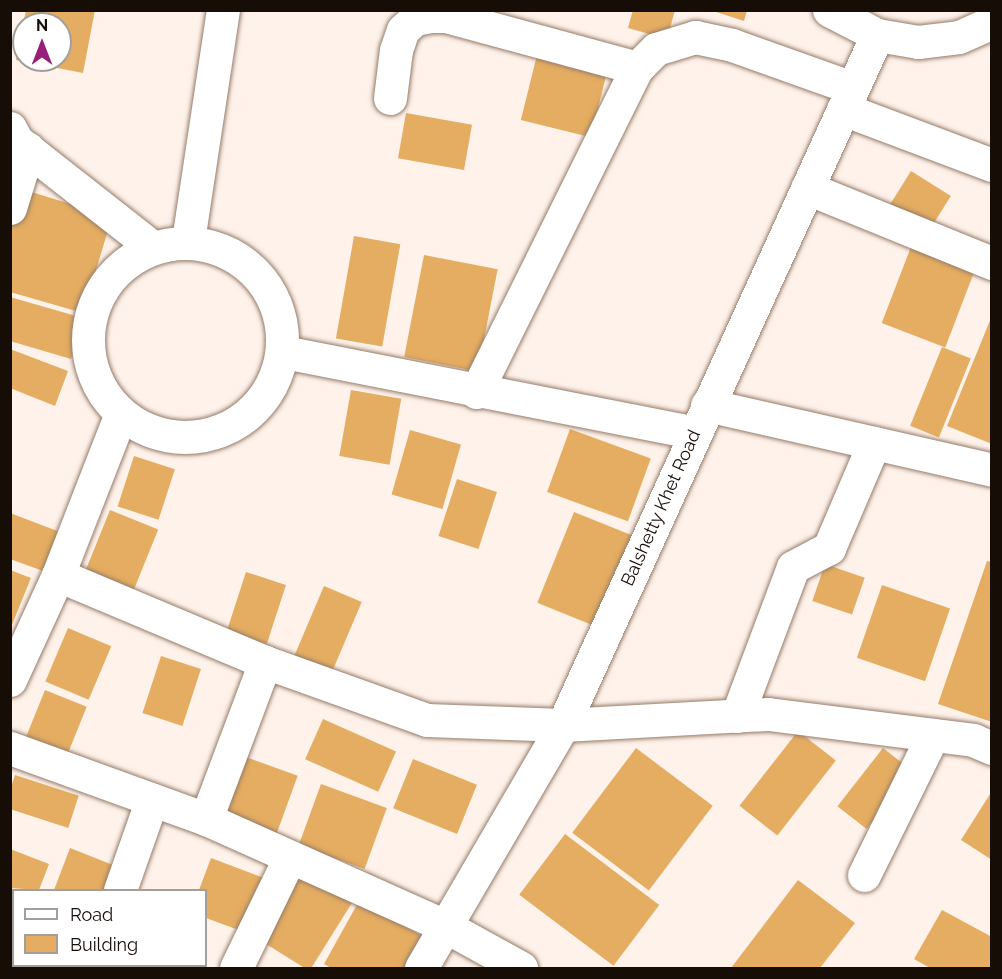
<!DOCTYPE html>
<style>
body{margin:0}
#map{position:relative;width:1002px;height:979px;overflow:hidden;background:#fef2ea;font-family:Raleway,sans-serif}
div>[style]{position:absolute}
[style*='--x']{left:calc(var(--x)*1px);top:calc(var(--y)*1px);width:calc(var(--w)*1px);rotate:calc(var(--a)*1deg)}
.building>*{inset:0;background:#e4ad61;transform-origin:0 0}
.roads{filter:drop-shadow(0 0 2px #967b69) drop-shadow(0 0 2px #967b69)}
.street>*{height:33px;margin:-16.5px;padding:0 16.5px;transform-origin:16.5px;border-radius:16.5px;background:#fff}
.street>.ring{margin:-16.5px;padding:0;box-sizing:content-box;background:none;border:33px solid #fff;border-radius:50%}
.secondary>*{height:33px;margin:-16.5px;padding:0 16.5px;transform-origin:16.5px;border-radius:16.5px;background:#fff}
span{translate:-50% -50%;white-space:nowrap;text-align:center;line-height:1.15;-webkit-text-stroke:4.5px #fff;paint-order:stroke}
.street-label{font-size:18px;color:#170d07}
.frame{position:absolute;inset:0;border:12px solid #170d07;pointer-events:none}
.legend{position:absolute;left:12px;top:889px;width:195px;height:78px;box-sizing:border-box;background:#fff;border:2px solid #a29e9c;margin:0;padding:8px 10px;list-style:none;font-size:18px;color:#170d07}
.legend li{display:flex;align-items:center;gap:12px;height:30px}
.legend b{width:30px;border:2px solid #a29e9c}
.north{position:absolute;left:12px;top:12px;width:60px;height:60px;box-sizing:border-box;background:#fff;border:2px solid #a29e9c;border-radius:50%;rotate:0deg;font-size:16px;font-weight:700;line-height:24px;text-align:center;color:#170d07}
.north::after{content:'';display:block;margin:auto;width:21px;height:27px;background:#981f79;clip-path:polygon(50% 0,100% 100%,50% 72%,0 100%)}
</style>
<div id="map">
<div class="building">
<i style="clip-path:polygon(evenodd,26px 10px,95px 10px,83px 73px,16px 60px,26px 10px,24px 24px,60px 24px,60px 60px,24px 60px,24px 24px)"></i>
<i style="clip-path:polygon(633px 10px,675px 10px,667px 39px,628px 28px)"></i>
<i style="clip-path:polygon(710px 10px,747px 10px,744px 21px)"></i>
<i style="left:538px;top:51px;width:72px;height:71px;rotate:14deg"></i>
<i style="left:406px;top:113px;width:67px;height:46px;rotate:10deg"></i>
<i style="left:911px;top:171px;width:47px;height:39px;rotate:32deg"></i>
<i style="clip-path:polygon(22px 189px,112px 217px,83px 313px,10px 292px,10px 227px)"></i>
<i style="left:354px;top:236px;width:47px;height:104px;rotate:10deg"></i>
<i style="left:914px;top:239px;width:68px;height:90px;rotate:21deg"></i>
<i style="left:424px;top:255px;width:75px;height:104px;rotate:11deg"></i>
<i style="clip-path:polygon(10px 297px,83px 318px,71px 359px,10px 341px)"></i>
<i style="clip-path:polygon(991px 318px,992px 318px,992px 444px,947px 426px)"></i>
<i style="left:942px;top:347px;width:31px;height:85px;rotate:22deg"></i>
<i style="clip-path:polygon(10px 349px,68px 371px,55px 406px,10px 388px)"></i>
<i style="left:351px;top:390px;width:51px;height:67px;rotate:10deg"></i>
<i style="left:570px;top:429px;width:86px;height:67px;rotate:20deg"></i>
<i style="left:410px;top:430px;width:53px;height:67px;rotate:16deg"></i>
<i style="left:134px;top:456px;width:43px;height:53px;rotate:18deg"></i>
<i style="left:457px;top:479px;width:42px;height:60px;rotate:18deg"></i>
<i style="left:110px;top:510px;width:52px;height:72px;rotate:22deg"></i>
<i style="left:574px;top:512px;width:65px;height:98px;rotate:22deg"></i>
<i style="clip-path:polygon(10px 513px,60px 532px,46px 572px,10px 559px)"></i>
<i style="clip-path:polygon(987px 561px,992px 562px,992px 722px,938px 704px)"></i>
<i style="left:825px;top:564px;width:42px;height:39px;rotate:19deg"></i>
<i style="clip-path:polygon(10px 570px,31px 578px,11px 627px,10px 627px)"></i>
<i style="left:246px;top:572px;width:42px;height:62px;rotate:18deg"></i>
<i style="left:882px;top:585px;width:72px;height:77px;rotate:19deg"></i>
<i style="left:324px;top:586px;width:41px;height:81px;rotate:23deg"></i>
<i style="left:68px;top:628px;width:47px;height:58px;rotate:23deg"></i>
<i style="left:161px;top:656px;width:42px;height:60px;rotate:18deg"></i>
<i style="left:45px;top:690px;width:45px;height:59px;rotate:22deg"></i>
<i style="left:323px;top:719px;width:80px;height:44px;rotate:24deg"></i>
<i style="left:798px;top:731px;width:48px;height:95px;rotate:38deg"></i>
<i style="left:636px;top:748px;width:96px;height:106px;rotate:37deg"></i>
<i style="left:883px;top:748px;width:37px;height:74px;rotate:38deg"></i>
<i style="left:246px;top:757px;width:55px;height:67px;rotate:20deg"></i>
<i style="left:413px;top:759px;width:69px;height:53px;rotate:22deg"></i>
<i style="left:15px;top:775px;width:67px;height:34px;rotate:18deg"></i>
<i style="left:321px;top:784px;width:70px;height:65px;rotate:20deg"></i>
<i style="clip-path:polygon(992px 791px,992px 860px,961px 840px)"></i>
<i style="left:565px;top:834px;width:118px;height:76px;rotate:37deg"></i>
<i style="clip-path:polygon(70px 848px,118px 867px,109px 890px,54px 890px)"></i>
<i style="clip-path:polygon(10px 849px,49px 864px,39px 890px,10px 888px)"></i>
<i style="clip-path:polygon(211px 858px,264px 878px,244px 932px,206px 918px,206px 890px,199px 890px)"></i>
<i style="left:303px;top:868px;width:60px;height:84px;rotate:32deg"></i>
<i style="clip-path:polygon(798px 880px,855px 923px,820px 968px,731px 968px)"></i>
<i style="clip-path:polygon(359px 901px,422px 936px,404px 968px,331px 968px,324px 964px)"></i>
<i style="clip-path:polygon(942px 910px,992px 937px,990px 968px,930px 968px,914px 959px)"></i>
</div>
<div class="roads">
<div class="street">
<i style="--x:390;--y:98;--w:48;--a:-82.9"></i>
<i style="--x:396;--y:50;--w:21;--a:-71"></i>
<i style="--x:403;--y:30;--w:16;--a:-43"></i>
<i style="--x:415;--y:19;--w:16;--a:-11"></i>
<i style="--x:431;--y:16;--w:15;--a:0"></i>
<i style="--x:446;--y:16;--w:198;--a:15.2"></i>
<i style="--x:843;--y:109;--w:159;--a:20.6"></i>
<i style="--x:10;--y:128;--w:15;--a:62"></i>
<i style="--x:17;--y:141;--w:172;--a:38.1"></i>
<i style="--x:807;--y:188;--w:200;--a:22.1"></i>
<i style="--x:10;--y:208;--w:62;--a:-73"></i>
<i style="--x:188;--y:241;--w:234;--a:-81.4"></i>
<i class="ring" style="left:88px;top:243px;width:161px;height:161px"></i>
<i style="--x:284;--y:352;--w:419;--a:11.1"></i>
<i style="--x:476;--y:392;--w:362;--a:-63.6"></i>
<i style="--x:637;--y:68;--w:27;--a:-45"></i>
<i style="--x:656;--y:49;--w:41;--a:-17.1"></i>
<i style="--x:695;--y:37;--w:38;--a:12"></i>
<i style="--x:732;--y:45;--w:128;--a:19.6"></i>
<i style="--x:707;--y:405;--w:292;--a:12.8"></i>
<i style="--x:58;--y:575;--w:225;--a:22.8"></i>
<i style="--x:265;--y:662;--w:172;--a:19.7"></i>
<i style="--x:427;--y:720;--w:136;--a:2.1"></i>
<i style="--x:563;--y:725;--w:205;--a:-3.1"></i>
<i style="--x:768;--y:714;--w:207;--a:7.2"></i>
<i style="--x:973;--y:740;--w:21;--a:23"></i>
<i style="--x:10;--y:680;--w:115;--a:-65.4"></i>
<i style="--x:58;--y:575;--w:171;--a:-68.7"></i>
<i style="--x:737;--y:716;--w:159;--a:-69.4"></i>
<i style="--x:793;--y:567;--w:41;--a:-27.8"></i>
<i style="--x:829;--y:548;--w:114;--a:-66.8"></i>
<i style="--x:10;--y:748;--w:208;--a:19.9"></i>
<i style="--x:206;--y:819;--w:262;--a:24.1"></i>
<i style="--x:445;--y:926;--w:87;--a:28.9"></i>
<i style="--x:206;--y:819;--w:168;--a:-69.4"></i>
<i style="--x:864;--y:875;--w:156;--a:-63.8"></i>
<i style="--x:120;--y:890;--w:96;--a:-70.6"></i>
<i style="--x:94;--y:968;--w:2;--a:-63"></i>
<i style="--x:236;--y:968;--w:123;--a:-64.1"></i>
</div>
<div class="secondary">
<i style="--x:829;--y:10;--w:54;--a:27.5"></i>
<i style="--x:877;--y:35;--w:42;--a:9.7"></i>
<i style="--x:918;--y:42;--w:41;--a:-7"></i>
<i style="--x:959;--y:37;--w:36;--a:-24"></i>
<i style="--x:421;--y:968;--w:281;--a:-59.7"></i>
<i style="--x:563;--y:725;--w:758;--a:-65.53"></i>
</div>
</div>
<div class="street-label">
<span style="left:661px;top:508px;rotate:-66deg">Balshetty Khet Road</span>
</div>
<div class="frame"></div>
<ul class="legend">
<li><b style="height:8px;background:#fff"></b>Road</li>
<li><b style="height:16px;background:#e4ad61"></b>Building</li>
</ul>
<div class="north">N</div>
</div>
